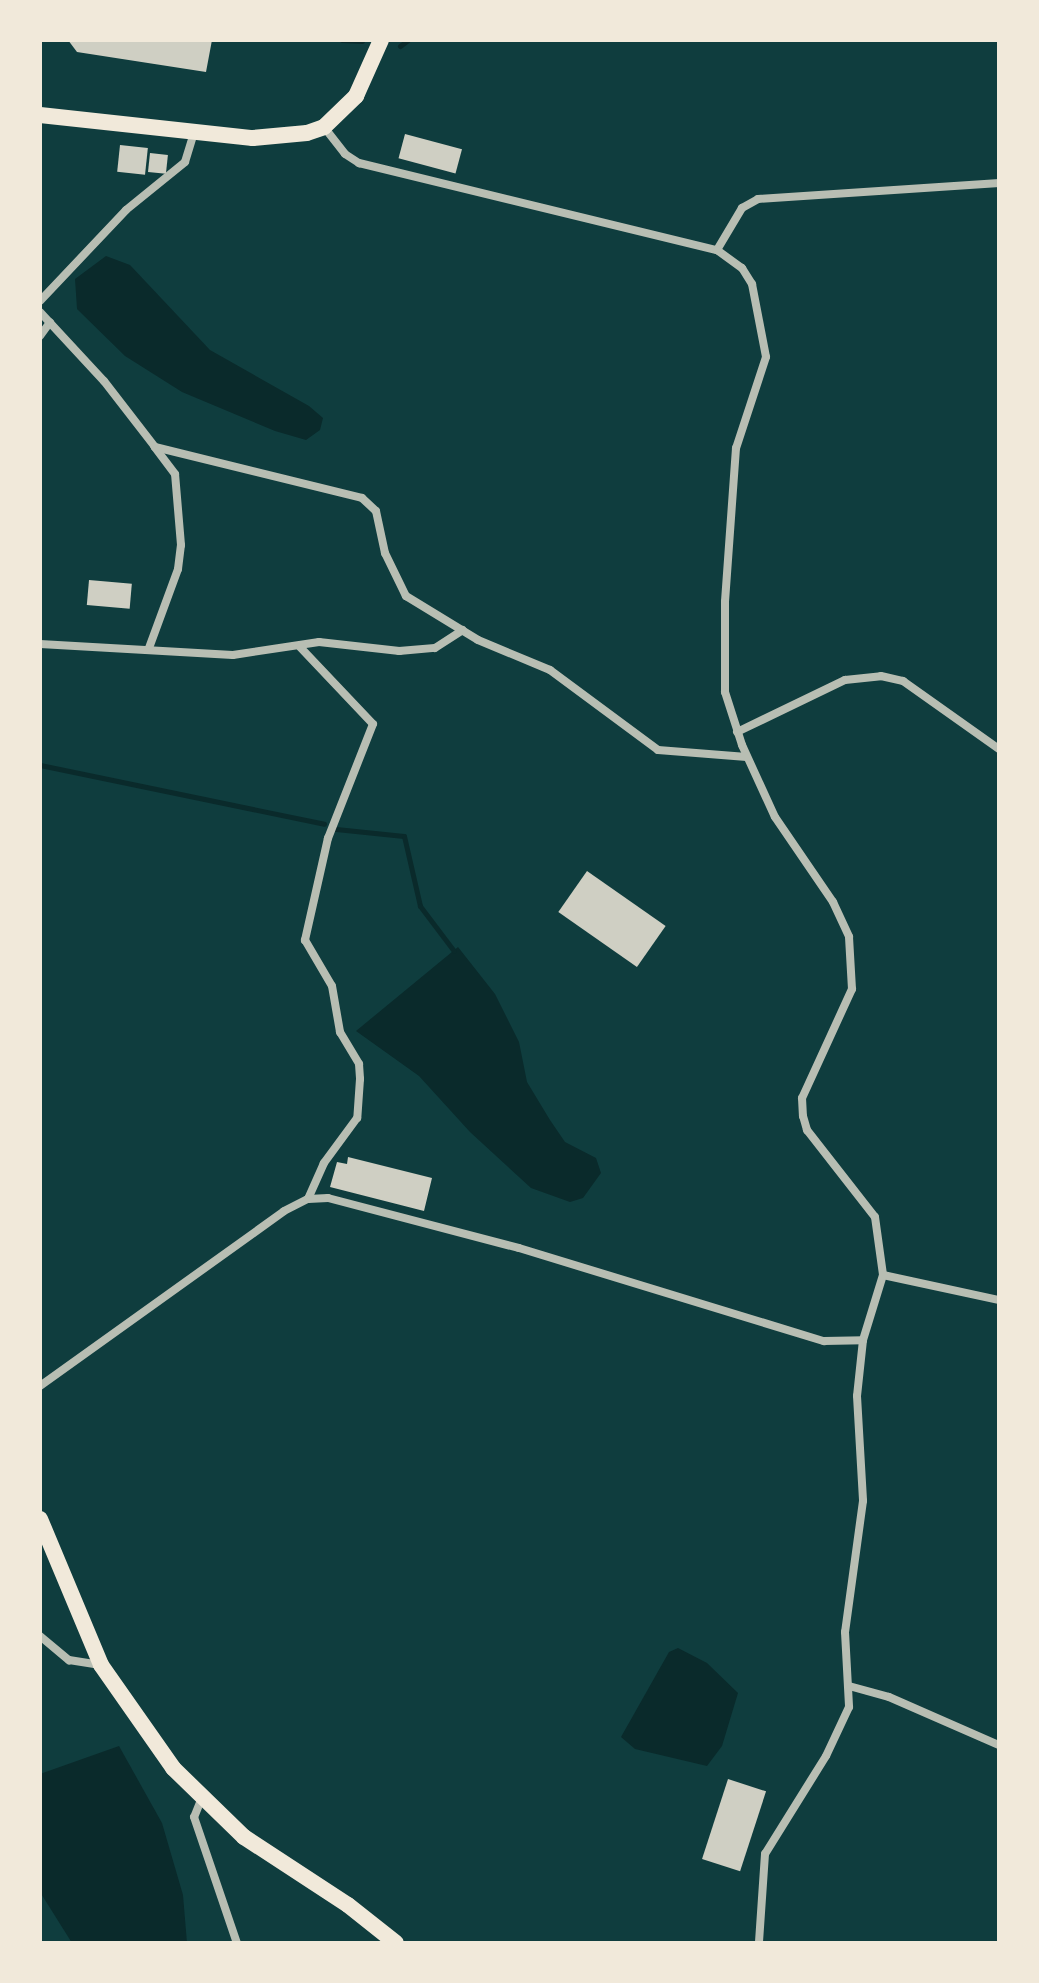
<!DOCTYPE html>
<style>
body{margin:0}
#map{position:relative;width:1039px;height:1983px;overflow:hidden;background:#0f3d3e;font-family:"Golos Text",sans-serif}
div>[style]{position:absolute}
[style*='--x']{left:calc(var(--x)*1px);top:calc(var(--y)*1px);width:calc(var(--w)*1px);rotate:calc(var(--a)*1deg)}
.water>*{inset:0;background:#0a2a2b}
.stream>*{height:5px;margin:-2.5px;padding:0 2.5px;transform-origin:2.5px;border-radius:2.5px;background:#0a2a2b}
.building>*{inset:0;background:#cfcfc3;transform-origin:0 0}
.minor>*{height:8px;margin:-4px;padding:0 4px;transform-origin:4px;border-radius:4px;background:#b8beb3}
.primary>*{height:16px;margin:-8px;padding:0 8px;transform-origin:8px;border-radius:8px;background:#f1e9da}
.trunk>*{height:16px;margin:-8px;padding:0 8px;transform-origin:8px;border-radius:8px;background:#f1e9da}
span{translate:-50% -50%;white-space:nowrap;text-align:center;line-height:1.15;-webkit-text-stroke:8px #f1e9da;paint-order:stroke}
.frame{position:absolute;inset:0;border:42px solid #f1e9da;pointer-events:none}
</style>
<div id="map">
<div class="water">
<i style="clip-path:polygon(106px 256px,130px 265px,210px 350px,309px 406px,323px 418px,320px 430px,306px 440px,275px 431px,182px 392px,125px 356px,77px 309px,75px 279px)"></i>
<i style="clip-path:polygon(458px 947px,495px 994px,519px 1042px,527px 1082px,550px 1120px,565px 1142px,596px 1158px,601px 1173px,583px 1198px,570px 1202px,531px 1188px,470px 1132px,419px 1076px,356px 1031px)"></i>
<i style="clip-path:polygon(678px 1648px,707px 1663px,738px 1693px,722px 1746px,707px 1766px,635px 1749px,621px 1737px,669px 1652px)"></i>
<i style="clip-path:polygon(119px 1746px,162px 1823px,183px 1895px,187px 1943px,72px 1943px,40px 1892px,40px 1774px)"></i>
</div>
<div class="stream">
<i style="--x:342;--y:40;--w:20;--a:3"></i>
<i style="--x:400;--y:46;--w:10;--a:-37"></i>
<i style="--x:40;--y:765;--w:290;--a:11.7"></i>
<i style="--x:336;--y:829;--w:68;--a:5.9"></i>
<i style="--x:404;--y:836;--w:72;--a:77.1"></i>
<i style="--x:420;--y:906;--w:56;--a:52.9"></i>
</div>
<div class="building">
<i style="clip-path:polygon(68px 40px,212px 40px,206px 72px,77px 52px)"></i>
<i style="left:405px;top:134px;width:59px;height:25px;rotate:15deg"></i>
<i style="left:120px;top:145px;width:28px;height:27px;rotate:6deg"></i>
<i style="left:150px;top:153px;width:18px;height:19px;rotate:6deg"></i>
<i style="left:89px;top:580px;width:43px;height:25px;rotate:5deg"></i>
<i style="left:587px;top:871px;width:96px;height:50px;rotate:35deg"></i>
<i style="clip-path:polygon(348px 1157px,432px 1178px,424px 1211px,330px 1187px,337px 1162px,347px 1164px)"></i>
<i style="left:728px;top:1779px;width:40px;height:84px;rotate:18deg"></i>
</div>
<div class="minor">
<i style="--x:324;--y:127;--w:34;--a:52"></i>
<i style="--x:345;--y:154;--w:17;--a:33"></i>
<i style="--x:359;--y:163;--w:368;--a:13.7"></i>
<i style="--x:717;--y:250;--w:31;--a:36"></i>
<i style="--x:742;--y:268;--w:19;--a:58"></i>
<i style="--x:752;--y:284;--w:74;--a:79.1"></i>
<i style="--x:766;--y:357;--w:96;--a:108.2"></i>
<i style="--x:736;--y:448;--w:154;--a:94.1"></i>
<i style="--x:725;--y:602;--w:90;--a:90"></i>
<i style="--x:725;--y:692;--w:56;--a:72.2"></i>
<i style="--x:742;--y:745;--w:79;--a:65.4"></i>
<i style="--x:775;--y:817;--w:103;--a:55.7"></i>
<i style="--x:833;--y:902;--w:38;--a:65"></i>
<i style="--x:849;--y:937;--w:52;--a:86.7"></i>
<i style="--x:852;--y:989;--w:120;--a:114.6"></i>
<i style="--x:802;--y:1098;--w:18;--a:87"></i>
<i style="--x:803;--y:1116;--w:15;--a:74"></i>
<i style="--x:807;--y:1130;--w:110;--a:52"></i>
<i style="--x:875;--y:1217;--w:59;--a:82.1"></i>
<i style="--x:883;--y:1275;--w:68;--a:107.1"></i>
<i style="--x:863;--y:1340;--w:56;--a:96.1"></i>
<i style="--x:857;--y:1396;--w:105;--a:86.7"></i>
<i style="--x:863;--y:1501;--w:132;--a:97.8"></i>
<i style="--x:845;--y:1632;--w:75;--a:86.9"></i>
<i style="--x:849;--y:1707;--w:54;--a:115.1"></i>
<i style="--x:826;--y:1756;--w:115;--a:121.9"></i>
<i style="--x:765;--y:1854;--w:89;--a:93.9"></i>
<i style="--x:717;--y:250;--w:49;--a:-59.2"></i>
<i style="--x:742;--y:208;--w:18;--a:-29"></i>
<i style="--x:758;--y:199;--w:242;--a:-3.8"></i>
<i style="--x:40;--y:301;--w:125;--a:-46.6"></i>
<i style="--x:126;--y:210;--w:76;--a:-39.1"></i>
<i style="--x:185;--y:162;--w:30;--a:-73"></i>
<i style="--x:40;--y:312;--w:94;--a:47.2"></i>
<i style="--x:104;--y:381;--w:83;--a:52.3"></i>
<i style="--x:155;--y:447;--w:213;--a:13.8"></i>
<i style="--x:362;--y:498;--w:19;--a:43"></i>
<i style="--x:376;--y:511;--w:43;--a:77.9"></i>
<i style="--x:385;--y:553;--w:48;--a:64"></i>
<i style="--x:406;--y:596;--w:84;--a:31.4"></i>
<i style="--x:478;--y:640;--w:78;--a:22.6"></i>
<i style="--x:550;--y:670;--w:134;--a:36.5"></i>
<i style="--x:658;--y:750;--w:89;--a:4.5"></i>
<i style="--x:40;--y:336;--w:17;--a:-54"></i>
<i style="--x:40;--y:644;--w:193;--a:3.3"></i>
<i style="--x:233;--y:655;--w:87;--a:-8.6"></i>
<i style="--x:319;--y:642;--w:81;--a:6.4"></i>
<i style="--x:399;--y:651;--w:36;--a:-5"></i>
<i style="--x:435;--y:648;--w:33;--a:-33"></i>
<i style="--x:300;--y:647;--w:106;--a:46.5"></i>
<i style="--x:373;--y:724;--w:123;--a:111.5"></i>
<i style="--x:328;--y:838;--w:105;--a:102.7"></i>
<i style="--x:305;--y:940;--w:53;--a:59.6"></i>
<i style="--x:332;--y:986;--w:47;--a:80.1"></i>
<i style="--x:340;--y:1032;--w:37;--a:59"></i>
<i style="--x:359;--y:1064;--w:15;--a:86"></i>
<i style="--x:360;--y:1079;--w:39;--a:94"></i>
<i style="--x:357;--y:1118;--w:56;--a:126.3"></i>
<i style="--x:324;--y:1163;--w:39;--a:114"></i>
<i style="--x:149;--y:648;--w:84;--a:-69.8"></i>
<i style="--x:178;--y:569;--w:24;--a:-83"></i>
<i style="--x:181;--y:545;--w:71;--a:-94.8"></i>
<i style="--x:175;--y:474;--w:34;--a:-127"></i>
<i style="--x:737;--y:732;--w:120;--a:-25.7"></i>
<i style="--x:845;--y:680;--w:36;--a:-6"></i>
<i style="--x:881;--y:676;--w:23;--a:13"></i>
<i style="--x:903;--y:681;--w:118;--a:35.3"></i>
<i style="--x:883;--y:1275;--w:119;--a:12.2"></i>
<i style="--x:40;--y:1386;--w:300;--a:-35.6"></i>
<i style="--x:284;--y:1211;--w:27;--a:-27"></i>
<i style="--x:308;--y:1199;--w:20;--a:-3"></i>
<i style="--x:328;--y:1198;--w:197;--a:14.7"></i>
<i style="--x:519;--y:1248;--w:319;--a:17"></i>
<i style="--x:824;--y:1341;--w:39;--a:-1"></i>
<i style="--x:40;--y:1636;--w:38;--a:40"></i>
<i style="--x:69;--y:1660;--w:32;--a:9"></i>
<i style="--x:849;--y:1686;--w:41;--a:15.4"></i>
<i style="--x:889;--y:1697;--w:120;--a:23.6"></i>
<i style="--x:201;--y:1800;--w:18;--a:112"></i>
<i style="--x:194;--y:1817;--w:133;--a:71.2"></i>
</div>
<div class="primary">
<i style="--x:40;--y:115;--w:214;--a:6.2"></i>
<i style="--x:253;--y:138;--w:54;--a:-5.3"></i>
<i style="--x:307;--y:133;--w:18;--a:-19"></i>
<i style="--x:324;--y:127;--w:45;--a:-44.1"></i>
<i style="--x:356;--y:96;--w:61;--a:-65.9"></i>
</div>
<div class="trunk">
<i style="--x:40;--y:1519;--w:158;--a:67.3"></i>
<i style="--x:101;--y:1665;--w:126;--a:55"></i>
<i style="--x:173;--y:1768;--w:99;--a:44.2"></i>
<i style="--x:244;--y:1837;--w:124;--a:33.2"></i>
<i style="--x:348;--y:1905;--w:61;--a:38.4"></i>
</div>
<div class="frame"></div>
</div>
